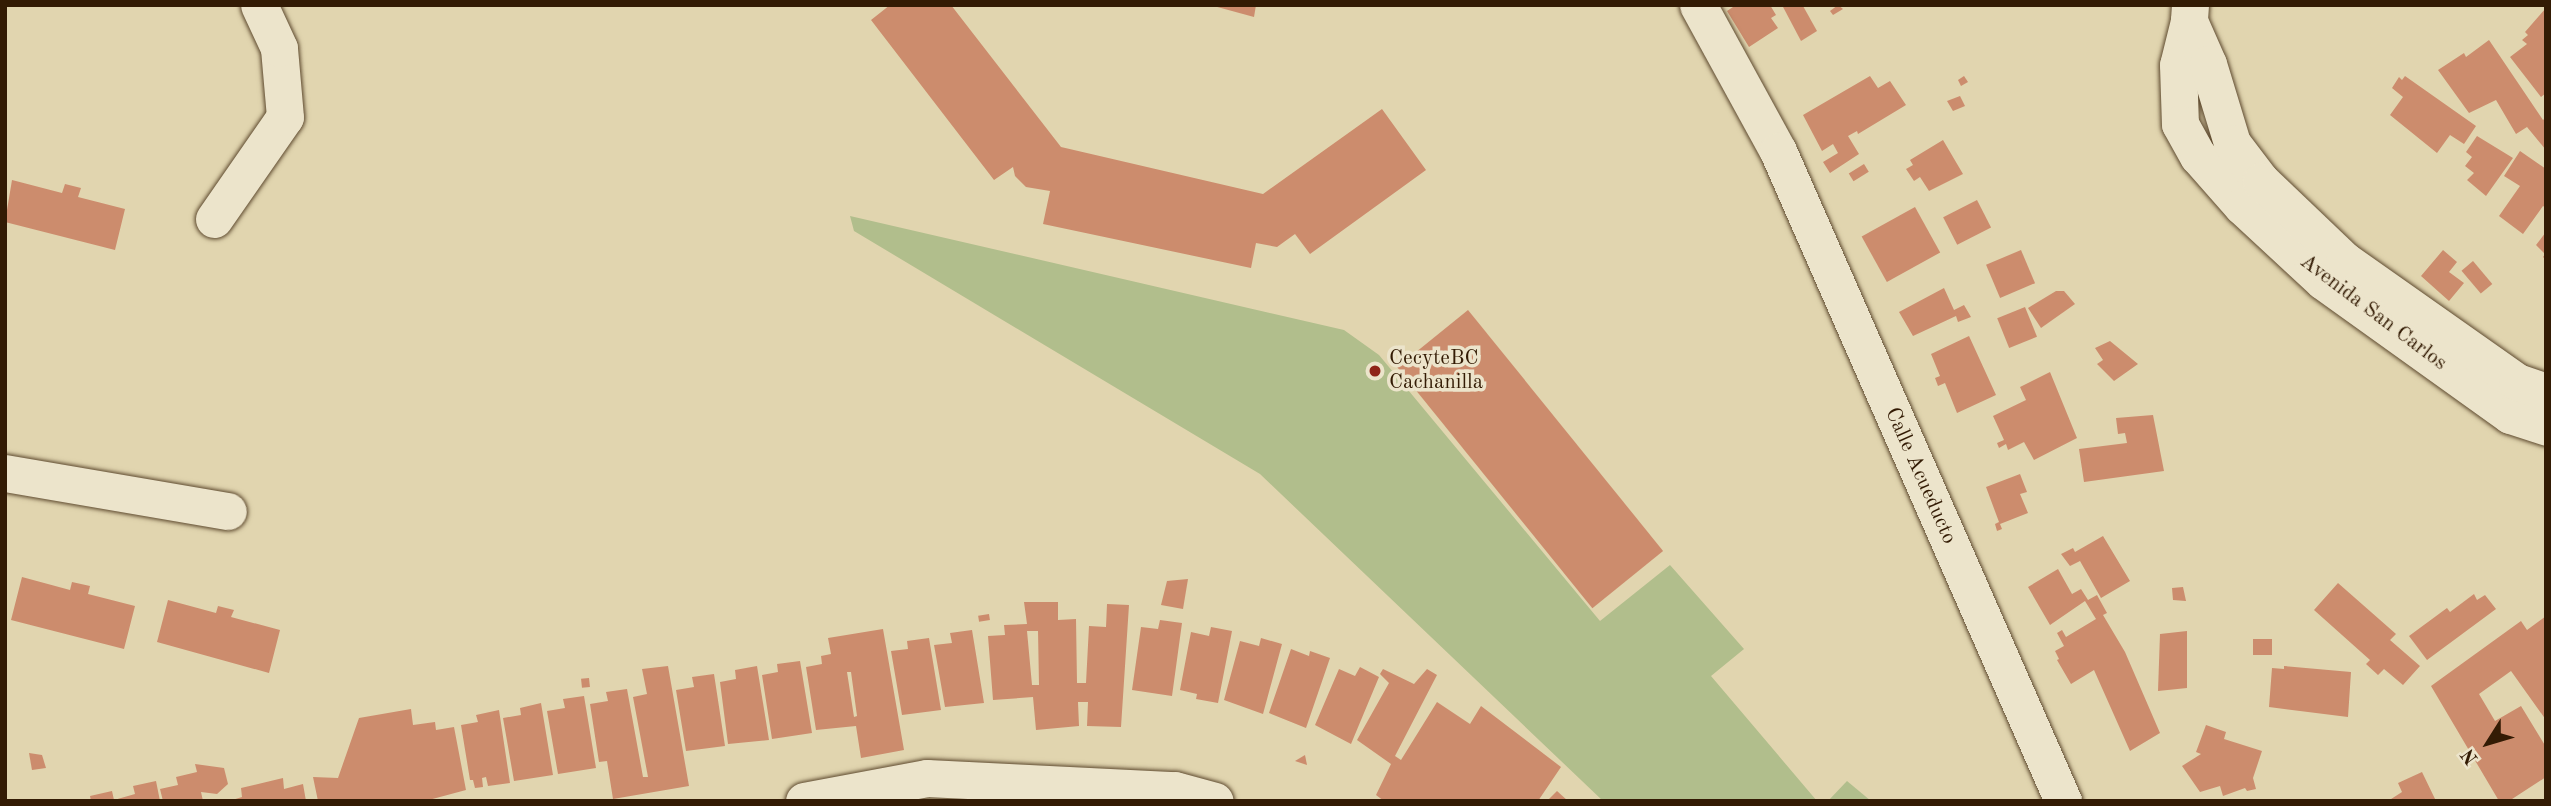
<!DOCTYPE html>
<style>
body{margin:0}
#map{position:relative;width:2551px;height:806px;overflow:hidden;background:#e1d5af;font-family:"Old Standard TT",serif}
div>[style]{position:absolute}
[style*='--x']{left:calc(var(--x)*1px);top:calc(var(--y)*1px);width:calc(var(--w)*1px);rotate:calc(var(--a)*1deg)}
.green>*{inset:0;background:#b1be8c}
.building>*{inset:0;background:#cc8c6d;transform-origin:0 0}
.roads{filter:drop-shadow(0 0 2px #5e4a2f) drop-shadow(0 0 2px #5e4a2f)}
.street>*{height:37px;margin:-18.5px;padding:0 18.5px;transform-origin:18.5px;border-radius:18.5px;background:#ece4cb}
.dots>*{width:19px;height:19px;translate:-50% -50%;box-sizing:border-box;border:4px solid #ece4cb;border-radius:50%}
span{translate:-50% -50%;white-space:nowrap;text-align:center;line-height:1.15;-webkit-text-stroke:7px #ece4cb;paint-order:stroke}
.street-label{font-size:21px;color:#331b04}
.poi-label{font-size:21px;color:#331b04}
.left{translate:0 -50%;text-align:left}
.frame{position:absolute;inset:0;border:7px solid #331b04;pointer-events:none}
.north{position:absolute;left:2453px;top:708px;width:70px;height:70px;-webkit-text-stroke:5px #ece4cb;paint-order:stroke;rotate:233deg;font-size:19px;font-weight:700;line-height:28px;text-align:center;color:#331b04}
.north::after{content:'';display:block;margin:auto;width:24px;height:32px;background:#331b04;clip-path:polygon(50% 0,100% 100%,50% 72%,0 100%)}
</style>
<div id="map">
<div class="green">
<i style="clip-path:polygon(850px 216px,1344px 330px,1379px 355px,1600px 621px,1670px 565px,1744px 649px,1711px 676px,1817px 801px,1603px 801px,1260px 474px,854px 231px)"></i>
<i style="clip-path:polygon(1847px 781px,1871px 801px,1828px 801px)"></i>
</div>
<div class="building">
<i style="clip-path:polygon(890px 5px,951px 5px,1061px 147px,1263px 194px,1382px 109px,1426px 170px,1310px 254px,1295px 234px,1277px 247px,1256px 243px,1251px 268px,1043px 224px,1050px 191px,1026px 187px,1015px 176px,1013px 167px,994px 180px,871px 20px)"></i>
<i style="clip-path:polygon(1210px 5px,1256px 5px,1254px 17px)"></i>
<i style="clip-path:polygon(1736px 5px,1770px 5px,1776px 15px,1771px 18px,1778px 28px,1749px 47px,1727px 11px)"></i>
<i style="clip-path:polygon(1782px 5px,1803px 6px,1817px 31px,1801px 41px)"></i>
<i style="clip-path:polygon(1838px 5px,1843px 9px,1833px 15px,1830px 11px)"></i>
<i style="clip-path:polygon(2546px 8px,2546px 93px,2541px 97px,2510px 57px,2527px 44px,2522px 40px,2528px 35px,2525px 32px)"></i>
<i style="clip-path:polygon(2489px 40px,2543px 120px,2546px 117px,2546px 150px,2527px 127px,2516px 134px,2496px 100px,2469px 113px,2438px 70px,2464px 53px,2466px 57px)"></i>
<i style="clip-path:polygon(1870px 76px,1878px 88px,1890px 81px,1906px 105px,1858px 134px,1857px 131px,1848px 136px,1859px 154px,1830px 173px,1823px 162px,1838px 153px,1833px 144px,1822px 151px,1803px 115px)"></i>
<i style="clip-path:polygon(1964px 76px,1968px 82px,1961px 86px,1958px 80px)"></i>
<i style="clip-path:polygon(2405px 76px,2476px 126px,2464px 144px,2450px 135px,2437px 153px,2390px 115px,2403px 97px,2392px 88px,2399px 77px,2402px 80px)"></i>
<i style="clip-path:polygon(1960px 96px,1965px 106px,1953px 111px,1947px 101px)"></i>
<i style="clip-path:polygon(2477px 136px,2513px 158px,2486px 196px,2467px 180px,2474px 173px,2465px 166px,2472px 157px,2466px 152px)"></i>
<i style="clip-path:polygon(1943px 140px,1963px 174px,1929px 191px,1920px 177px,1914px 181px,1906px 169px,1913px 165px,1910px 160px)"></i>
<i style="clip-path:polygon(2520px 151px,2546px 169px,2546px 208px,2543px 206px,2523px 234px,2499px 216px,2520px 186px,2504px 176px)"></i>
<i style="left:1864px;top:164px;width:9px;height:18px;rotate:58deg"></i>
<i style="clip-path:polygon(12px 180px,62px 193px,65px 184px,81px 188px,78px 197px,125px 209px,115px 250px,5px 222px)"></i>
<i style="left:1977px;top:200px;width:31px;height:38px;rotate:63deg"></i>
<i style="left:1915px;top:207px;width:52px;height:61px;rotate:61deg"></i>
<i style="clip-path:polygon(2546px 232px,2546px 260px,2543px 257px,2545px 254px,2536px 245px)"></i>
<i style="left:2021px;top:250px;width:36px;height:38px;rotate:67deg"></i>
<i style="clip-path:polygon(2443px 250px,2457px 262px,2449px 272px,2464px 283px,2449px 301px,2421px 276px)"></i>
<i style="left:2473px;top:261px;width:30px;height:15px;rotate:50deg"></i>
<i style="clip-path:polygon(1944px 288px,1954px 310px,1964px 305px,1971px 317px,1958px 322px,1956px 316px,1913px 336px,1899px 312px)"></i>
<i style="clip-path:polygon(2056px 291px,2064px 291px,2075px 304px,2041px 328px,2028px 308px)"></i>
<i style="left:2025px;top:307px;width:32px;height:30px;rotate:68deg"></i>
<i style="left:1468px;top:310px;width:310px;height:91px;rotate:51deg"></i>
<i style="clip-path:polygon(1969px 336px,1996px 395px,1957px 413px,1945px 383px,1938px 386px,1935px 378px,1940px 376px,1931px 354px)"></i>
<i style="clip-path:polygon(2110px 341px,2138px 364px,2114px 381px,2097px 364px,2103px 360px,2095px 348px)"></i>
<i style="clip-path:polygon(2050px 372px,2077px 438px,2034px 460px,2024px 442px,2008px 450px,2006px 444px,1999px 448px,1997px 443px,2004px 440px,1993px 416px,2026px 400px,2020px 387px)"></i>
<i style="clip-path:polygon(2153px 415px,2164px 471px,2084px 482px,2079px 449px,2127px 443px,2125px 433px,2118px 434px,2116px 418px)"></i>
<i style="clip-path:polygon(2020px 474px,2027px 492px,2020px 494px,2028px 513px,2000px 524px,2002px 529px,1997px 531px,1995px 524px,1999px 522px,1986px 487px)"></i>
<i style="clip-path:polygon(2103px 536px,2130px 581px,2101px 598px,2080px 561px,2070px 566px,2061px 554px,2073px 548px,2075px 552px)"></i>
<i style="clip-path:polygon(2058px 569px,2072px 594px,2081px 589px,2088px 600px,2097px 595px,2107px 613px,2103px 615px,2125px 652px,2160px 733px,2130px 751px,2094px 670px,2071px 684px,2057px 660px,2059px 659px,2055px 651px,2064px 646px,2057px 633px,2062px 630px,2066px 637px,2096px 619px,2085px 601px,2050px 625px,2028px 587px)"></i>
<i style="clip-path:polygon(22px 577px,70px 590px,72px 582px,90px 586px,88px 594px,135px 606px,124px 649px,11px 620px)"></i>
<i style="clip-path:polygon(1188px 579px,1183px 609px,1161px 605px,1167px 581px)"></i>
<i style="clip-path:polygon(2338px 583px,2396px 634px,2390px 640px,2420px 666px,2403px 685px,2384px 669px,2378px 675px,2366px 664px,2370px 660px,2314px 610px)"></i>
<i style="clip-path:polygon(2183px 587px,2186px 601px,2173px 600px,2172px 588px)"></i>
<i style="clip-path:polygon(2474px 594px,2477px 600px,2485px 595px,2496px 609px,2427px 660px,2409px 636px,2447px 608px,2450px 612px)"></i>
<i style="clip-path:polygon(168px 600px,216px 613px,218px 606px,234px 610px,231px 617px,280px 630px,269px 673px,157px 642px)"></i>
<i style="clip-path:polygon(evenodd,1024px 602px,1058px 602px,1058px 620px,1076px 619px,1077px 683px,1086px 683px,1089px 626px,1106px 627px,1107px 604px,1129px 605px,1121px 727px,1087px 726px,1088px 702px,1078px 702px,1079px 726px,1036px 730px,1033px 697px,993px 700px,988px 636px,1005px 635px,1004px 625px,1027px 624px,1024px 602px,1027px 631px,1038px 631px,1039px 685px,1032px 685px,1027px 631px)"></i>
<i style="left:989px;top:614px;width:6px;height:11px;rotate:81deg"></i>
<i style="clip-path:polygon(2546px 616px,2546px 720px,2511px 671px,2479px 694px,2495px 721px,2521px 706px,2546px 747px,2546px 777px,2509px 801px,2499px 801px,2431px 686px,2521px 621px,2527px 630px)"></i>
<i style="clip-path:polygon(1160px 620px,1182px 623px,1172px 696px,1132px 690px,1141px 627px,1158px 629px)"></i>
<i style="clip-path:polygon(1211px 627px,1232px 631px,1218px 703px,1196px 699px,1197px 694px,1180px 690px,1191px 632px,1209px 636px)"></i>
<i style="clip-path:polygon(evenodd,883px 629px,904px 750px,861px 758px,856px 726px,816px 730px,806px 667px,822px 664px,821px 656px,831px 654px,828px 638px,883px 629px,847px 672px,851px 672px,857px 716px,854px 717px,847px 672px)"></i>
<i style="clip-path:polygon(972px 630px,984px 703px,945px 707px,934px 645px,952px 643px,950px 633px)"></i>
<i style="clip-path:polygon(2187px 631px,2187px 688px,2158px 691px,2160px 634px)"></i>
<i style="clip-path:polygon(929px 638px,941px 710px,902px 715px,891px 651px,908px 649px,907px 641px)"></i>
<i style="clip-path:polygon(1261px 638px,1282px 644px,1263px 714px,1224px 700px,1240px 641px,1259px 646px)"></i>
<i style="left:2253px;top:639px;width:19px;height:16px"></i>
<i style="clip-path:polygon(1291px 649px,1309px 656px,1310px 651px,1330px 658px,1306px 728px,1269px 713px)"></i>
<i style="clip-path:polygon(800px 661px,812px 733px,772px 739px,762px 675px,778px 672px,777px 664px)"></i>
<i style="clip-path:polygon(668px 666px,689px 786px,613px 799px,607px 761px,599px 762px,590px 704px,608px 701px,606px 692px,627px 689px,643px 777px,648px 777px,633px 697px,647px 694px,642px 669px)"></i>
<i style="clip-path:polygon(757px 666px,769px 740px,728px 744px,720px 682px,736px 679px,735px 670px)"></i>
<i style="clip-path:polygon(2284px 666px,2351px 672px,2348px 717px,2269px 707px,2272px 668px,2284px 669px)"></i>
<i style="clip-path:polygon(1360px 667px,1379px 677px,1351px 744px,1315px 725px,1339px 669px,1355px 676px)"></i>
<i style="clip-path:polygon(1383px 669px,1414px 684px,1427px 669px,1437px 675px,1395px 756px,1401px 760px,1437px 702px,1470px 724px,1481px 706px,1561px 767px,1538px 801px,1384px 801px,1376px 795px,1391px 764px,1357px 740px,1389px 683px,1380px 674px)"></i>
<i style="clip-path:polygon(714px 674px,725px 746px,686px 751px,676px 690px,694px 687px,692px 677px)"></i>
<i style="left:589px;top:678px;width:9px;height:8px;rotate:84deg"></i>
<i style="clip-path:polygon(584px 696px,596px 768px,558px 774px,547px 711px,565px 708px,563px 699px)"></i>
<i style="clip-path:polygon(541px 703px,553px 775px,514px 781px,503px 718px,521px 715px,520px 708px)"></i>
<i style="clip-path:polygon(411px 709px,413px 725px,435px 722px,436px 730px,454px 727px,466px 790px,425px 801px,318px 801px,313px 777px,338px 778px,359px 718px)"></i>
<i style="clip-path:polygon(499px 710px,510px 783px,488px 786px,486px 777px,482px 778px,483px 787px,475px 788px,473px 780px,470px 780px,461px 725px,478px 722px,476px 715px)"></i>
<i style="clip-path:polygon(2206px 725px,2226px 732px,2224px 739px,2262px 751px,2253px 778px,2256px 789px,2247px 791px,2245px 788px,2223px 796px,2220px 786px,2200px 792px,2182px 766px,2201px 754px,2196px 752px)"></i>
<i style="clip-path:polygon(29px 753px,42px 755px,46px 768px,32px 770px)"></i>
<i style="clip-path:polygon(1305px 755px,1307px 765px,1295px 761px)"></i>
<i style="clip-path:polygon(195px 764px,224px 768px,228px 784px,217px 794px,201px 792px,203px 801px,163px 801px,160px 789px,178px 785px,176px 777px,197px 772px)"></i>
<i style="clip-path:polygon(2422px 772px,2436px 801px,2388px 801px,2402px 792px,2398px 783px)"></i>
<i style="clip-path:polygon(283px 778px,284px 789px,303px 784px,306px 801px,229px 801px,242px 797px,241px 788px)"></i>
<i style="clip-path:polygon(156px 781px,160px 801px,91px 801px,90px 796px,112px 791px,114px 800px,135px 794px,133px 786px)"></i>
<i style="clip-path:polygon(1557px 791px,1568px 801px,1547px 801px)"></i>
</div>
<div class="roads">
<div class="street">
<i style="--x:1698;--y:5;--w:166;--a:61.3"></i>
<i style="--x:1778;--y:151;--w:710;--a:66.32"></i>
<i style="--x:2190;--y:5;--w:16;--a:94"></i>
<i style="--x:2189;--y:21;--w:45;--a:104"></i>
<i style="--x:2178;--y:65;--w:59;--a:88.1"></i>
<i style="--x:2180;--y:124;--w:37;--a:61"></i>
<i style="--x:2198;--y:156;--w:67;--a:48.7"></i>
<i style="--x:2242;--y:206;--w:110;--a:42.8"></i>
<i style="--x:2323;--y:281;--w:230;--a:35.6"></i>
<i style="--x:2510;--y:415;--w:38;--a:18"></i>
<i style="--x:2189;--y:21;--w:47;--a:66.2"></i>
<i style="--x:2208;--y:64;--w:83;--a:73.1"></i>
<i style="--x:2232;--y:143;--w:48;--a:52.7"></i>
<i style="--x:2261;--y:181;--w:115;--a:43.6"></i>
<i style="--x:2344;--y:260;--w:212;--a:35.2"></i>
<i style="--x:2517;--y:382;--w:31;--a:19"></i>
<i style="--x:214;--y:219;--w:124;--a:-55.2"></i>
<i style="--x:285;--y:117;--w:69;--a:-95"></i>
<i style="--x:279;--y:48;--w:47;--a:-114.9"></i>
<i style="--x:5;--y:473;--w:226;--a:9.7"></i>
<i style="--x:804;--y:801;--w:125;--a:-10.6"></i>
<i style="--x:927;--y:778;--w:248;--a:2.8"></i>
<i style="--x:1175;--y:790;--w:41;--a:15.4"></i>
</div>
</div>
<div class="dots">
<i style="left:1375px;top:371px;background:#8f2418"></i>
</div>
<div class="street-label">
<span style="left:2373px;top:313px;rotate:37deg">Avenida San Carlos</span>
<span style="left:1920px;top:476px;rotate:66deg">Calle Acueducto</span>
</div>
<div class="poi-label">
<span class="left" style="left:1389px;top:371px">CecyteBC<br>Cachanilla</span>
</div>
<div class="frame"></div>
<div class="north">N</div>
</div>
